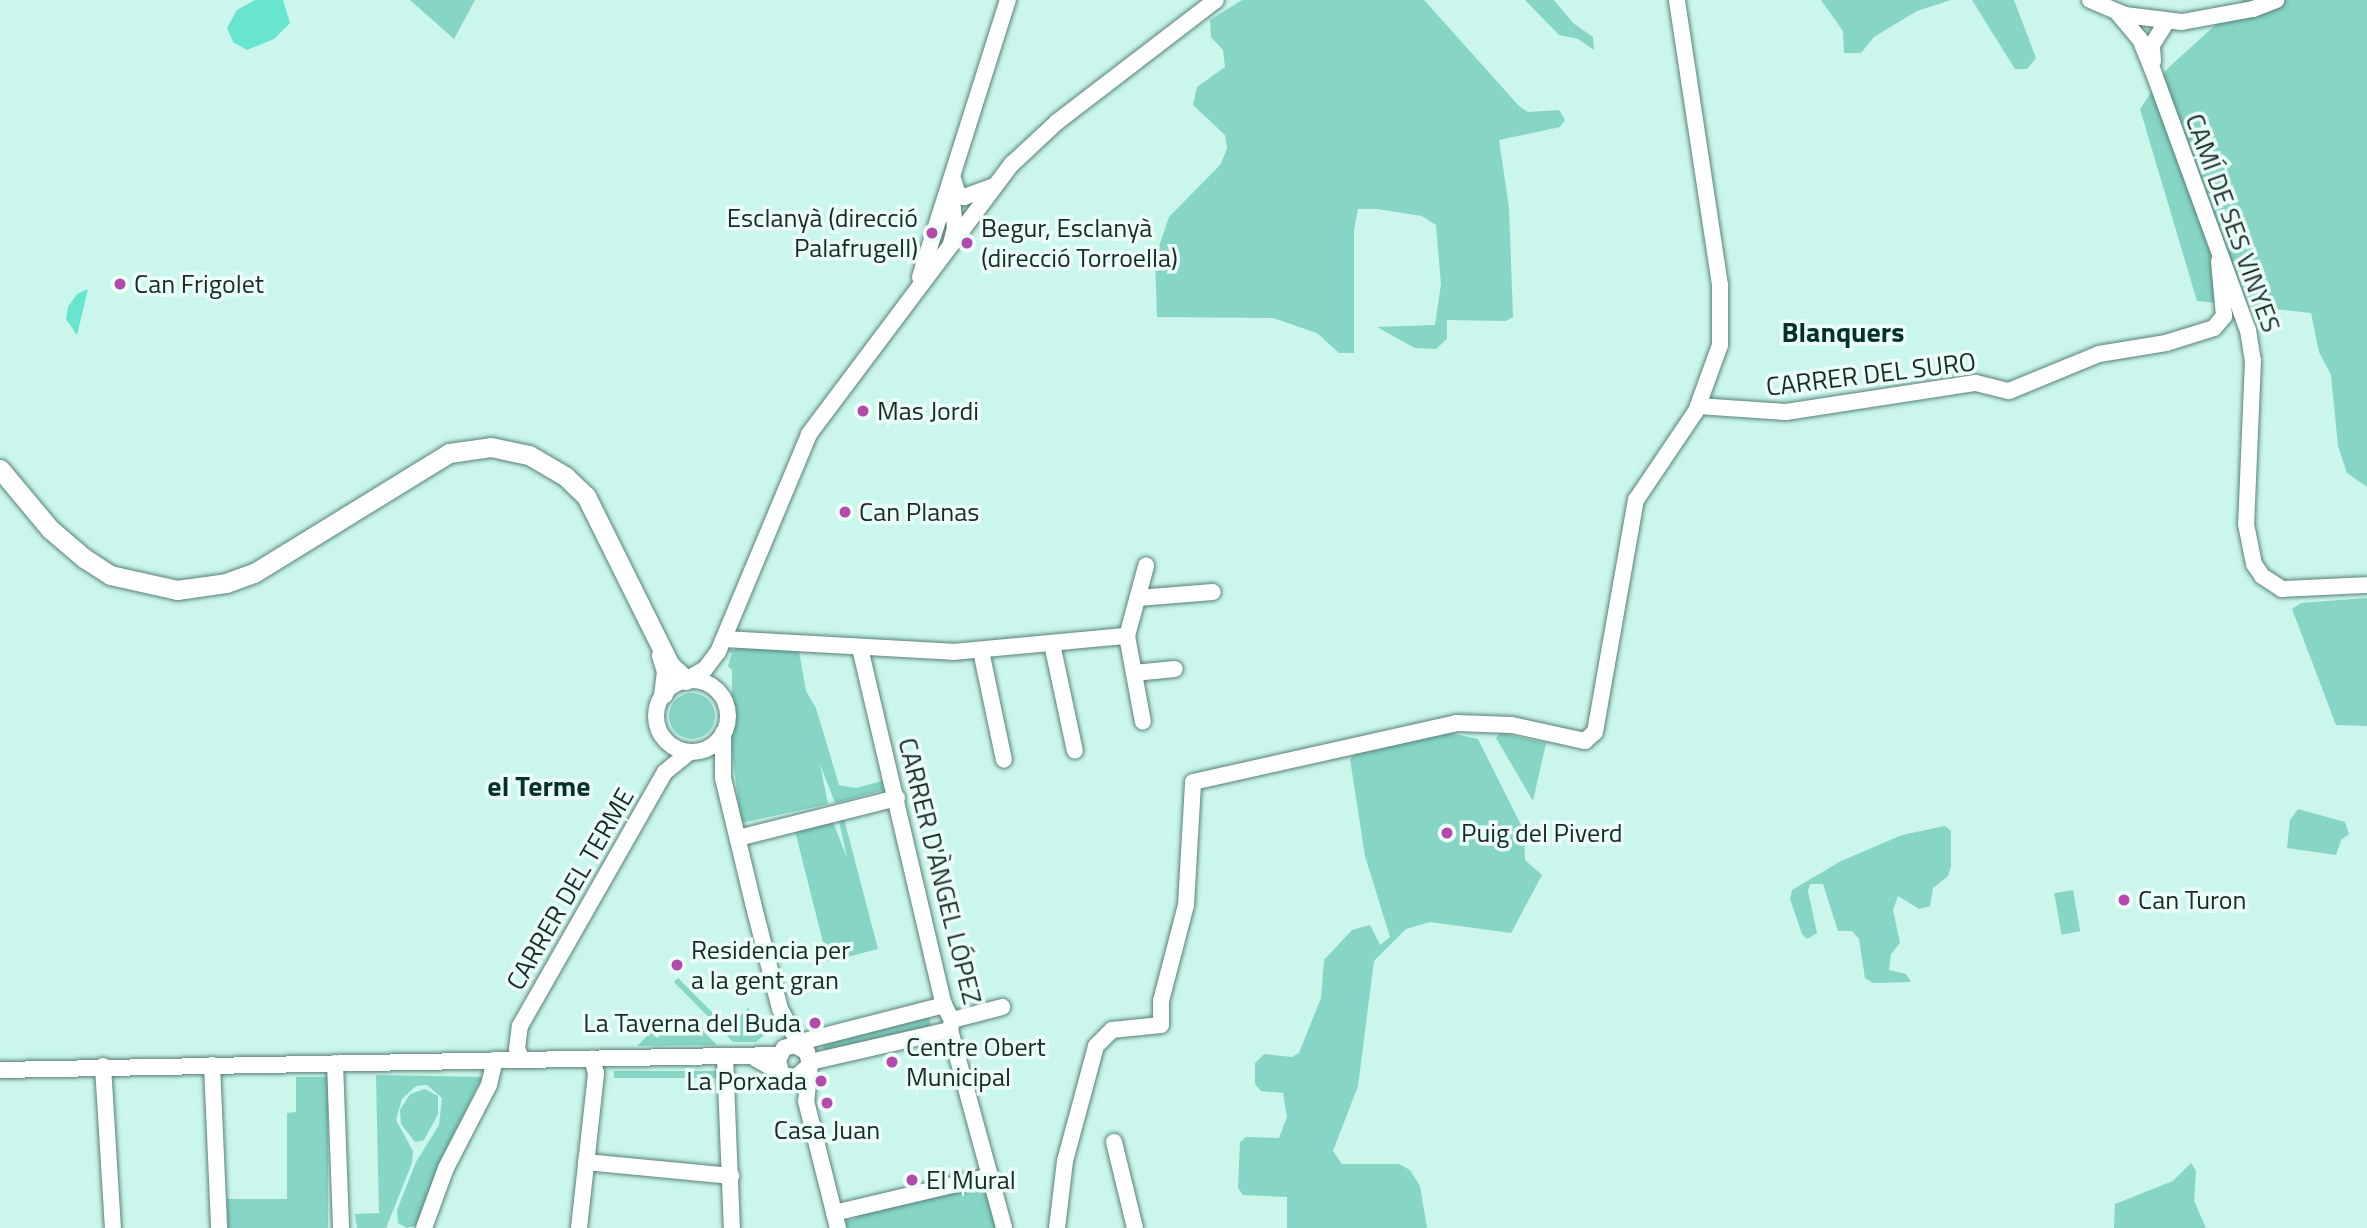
<!DOCTYPE html>
<meta charset="utf-8">
<style>
body{margin:0}
#map{position:relative;width:2367px;height:1228px;overflow:hidden;background:#caf6ec;font-family:"Titillium Web",sans-serif}
div>[style]{position:absolute}
[style*='--x']{left:calc(var(--x)*1px);top:calc(var(--y)*1px);width:calc(var(--w)*1px);rotate:calc(var(--a)*1deg)}
.green>*{inset:0;background:#86d5c5;transform-origin:0 0}
.round{border-radius:50%}
.water>*{inset:0;background:#67e5cf}
.roads{filter:drop-shadow(0 0 2px #588179) drop-shadow(0 0 2px #588179)}
.minor>*{height:16px;margin:-8px;padding:0 8px;transform-origin:8px;border-radius:8px;background:#fff}
.minor>.ring{margin:-8px;padding:0;box-sizing:content-box;background:none;border:16px solid #fff;border-radius:50%}
.major>*{height:19px;margin:-9.5px;padding:0 9.5px;transform-origin:9.5px;border-radius:9.5px;background:#fff}
.dots>*{width:19px;height:19px;translate:-50% -50%;box-sizing:border-box;border:4px solid #ebfdf9;border-radius:50%}
span{translate:-50% -50%;white-space:nowrap;text-align:center;line-height:1.15;-webkit-text-stroke:7px #ebfdf9;paint-order:stroke}
.poi-label{font-size:26px;color:#1a2b27}
.right{translate:-100% -50%;text-align:right}
.left{translate:0 -50%;text-align:left}
.street-label{font-size:26px;color:#1a2b27}
.neighbourhood-label{font-size:28px;color:#04312a;font-weight:700}
</style>
<div id="map">
<div class="green">
<i style="clip-path:polygon(410px 0,475px 0,454px 39px)"></i>
<i style="clip-path:polygon(1242px 0,1424px 0,1519px 106px,1528px 112px,1559px 110px,1565px 120px,1560px 127px,1499px 140px,1509px 208px,1513px 317px,1506px 321px,1447px 320px,1447px 339px,1436px 349px,1415px 348px,1377px 327px,1435px 325px,1441px 284px,1436px 225px,1422px 216px,1377px 209px,1358px 209px,1354px 230px,1354px 353px,1339px 353px,1317px 333px,1273px 318px,1157px 317px,1155px 258px,1169px 217px,1221px 164px,1227px 148px,1225px 135px,1193px 105px,1197px 87px,1225px 67px,1223px 50px,1211px 37px,1210px 20px)"></i>
<i style="clip-path:polygon(1525px 0,1554px 0,1573px 23px,1593px 37px,1594px 50px,1578px 39px,1559px 35px)"></i>
<i style="clip-path:polygon(1821px 0,1951px 0,1917px 11px,1874px 37px,1861px 53px,1844px 53px,1843px 31px)"></i>
<i style="clip-path:polygon(1972px 0,2014px 0,2036px 58px,2027px 69px,2015px 69px)"></i>
<i style="clip-path:polygon(2243px 0,2367px 0,2367px 487px,2347px 473px,2338px 446px,2331px 375px,2319px 352px,2311px 313px,2197px 301px,2140px 109px,2168px 68px)"></i>
<i style="clip-path:polygon(2367px 598px,2367px 726px,2336px 725px,2292px 609px,2301px 603px)"></i>
<i style="clip-path:polygon(740px 648px,799px 651px,806px 691px,816px 708px,839px 785px,856px 788px,882px 781px,884px 790px,835px 803px,820px 764px,828px 804px,741px 823px,732px 751px,732px 670px,728px 666px,732px 653px,727px 651px)"></i>
<i class="round" style="left:669px;top:693px;width:46px;height:46px"></i>
<i style="clip-path:polygon(1446px 732px,1478px 739px,1524px 831px,1525px 860px,1542px 875px,1511px 933px,1430px 922px,1406px 929px,1374px 961px,1358px 1086px,1333px 1151px,1342px 1164px,1399px 1164px,1410px 1170px,1420px 1186px,1427px 1228px,1287px 1228px,1287px 1197px,1243px 1195px,1238px 1188px,1240px 1142px,1246px 1137px,1279px 1138px,1287px 1117px,1283px 1093px,1261px 1091px,1255px 1084px,1255px 1063px,1264px 1054px,1292px 1057px,1299px 1053px,1321px 998px,1324px 960px,1352px 930px,1370px 925px,1380px 945px,1390px 937px,1365px 856px,1350px 759px,1357px 752px)"></i>
<i style="clip-path:polygon(1500px 733px,1546px 743px,1533px 801px,1496px 738px)"></i>
<i style="clip-path:polygon(2298px 809px,2345px 822px,2349px 834px,2341px 840px,2336px 855px,2287px 848px,2290px 820px)"></i>
<i style="clip-path:polygon(844px 819px,878px 949px,828px 962px,795px 831px,833px 822px,847px 858px,839px 821px)"></i>
<i style="clip-path:polygon(1945px 826px,1951px 831px,1951px 867px,1948px 876px,1933px 888px,1930px 906px,1919px 909px,1898px 896px,1893px 910px,1900px 943px,1891px 954px,1889px 970px,1906px 974px,1911px 982px,1873px 983px,1865px 978px,1859px 939px,1852px 931px,1838px 931px,1823px 884px,1810px 884px,1808px 891px,1817px 933px,1807px 939px,1802px 934px,1790px 899px,1792px 890px,1841px 861px,1902px 835px)"></i>
<i style="left:2073px;top:890px;width:42px;height:19px;rotate:80deg"></i>
<i style="clip-path:polygon(678px 978px,728px 1028px,748px 1008px,764px 1025px,764px 1035px,756px 1042px,733px 1042px,674px 982px)"></i>
<i style="left:928px;top:1013px;width:16px;height:110px;rotate:75deg"></i>
<i style="clip-path:polygon(677px 1019px,692px 1033px,699px 1027px,717px 1045px,637px 1046px,651px 1032px,657px 1038px)"></i>
<i style="left:721px;top:1071px;width:7px;height:107px;rotate:90deg"></i>
<i style="clip-path:polygon(376px 1075px,482px 1077px,437px 1168px,418px 1225px,407px 1228px,398px 1223px,397px 1210px,416px 1162px,439px 1125px,442px 1098px,427px 1085px,416px 1086px,402px 1099px,396px 1120px,413px 1151px,412px 1163px,386px 1228px,357px 1228px,355px 1214px,379px 1213px)"></i>
<i style="clip-path:polygon(296px 1077px,328px 1077px,328px 1228px,228px 1228px,227px 1199px,287px 1199px,287px 1113px,296px 1112px)"></i>
<i style="clip-path:polygon(425px 1089px,438px 1096px,438px 1114px,424px 1140px,415px 1142px,401px 1124px,400px 1110px,410px 1094px)"></i>
<i style="clip-path:polygon(2191px 1163px,2196px 1171px,2194px 1201px,2206px 1228px,2114px 1228px,2115px 1204px,2173px 1181px)"></i>
<i style="clip-path:polygon(983px 1181px,1000px 1228px,847px 1228px,846px 1221px,857px 1218px,856px 1213px)"></i>
</div>
<div class="water">
<i style="clip-path:polygon(255px 0,283px 0,290px 23px,274px 39px,247px 50px,233px 42px,227px 28px,237px 10px)"></i>
<i style="clip-path:polygon(88px 289px,77px 335px,66px 319px,68px 307px,77px 294px)"></i>
</div>
<div class="roads">
<div class="minor">
<i style="--x:2090;--y:0;--w:38;--a:23"></i>
<i style="--x:2125;--y:15;--w:57;--a:7"></i>
<i style="--x:2182;--y:22;--w:72;--a:-10.4"></i>
<i style="--x:2253;--y:9;--w:25;--a:-21"></i>
<i style="--x:2117;--y:12;--w:35;--a:50"></i>
<i style="--x:2140;--y:39;--w:35;--a:68"></i>
<i style="--x:2153;--y:71;--w:276;--a:69.9"></i>
<i style="--x:2248;--y:330;--w:30;--a:81"></i>
<i style="--x:2253;--y:360;--w:164;--a:92.4"></i>
<i style="--x:2246;--y:524;--w:41;--a:78.7"></i>
<i style="--x:2254;--y:564;--w:14;--a:56"></i>
<i style="--x:2262;--y:576;--w:24;--a:33"></i>
<i style="--x:2282;--y:589;--w:85;--a:-2.7"></i>
<i style="--x:2153;--y:61;--w:16;--a:-94"></i>
<i style="--x:2152;--y:45;--w:28;--a:-58"></i>
<i style="--x:953;--y:179;--w:16;--a:72"></i>
<i style="--x:958;--y:194;--w:7;--a:27"></i>
<i style="--x:964;--y:197;--w:32;--a:-20"></i>
<i style="--x:951;--y:244;--w:16;--a:-76"></i>
<i style="--x:955;--y:228;--w:37;--a:-96"></i>
<i style="--x:920;--y:277;--w:291;--a:-72.4"></i>
<i style="--x:1698;--y:406;--w:88;--a:3.9"></i>
<i style="--x:1786;--y:412;--w:192;--a:-8.7"></i>
<i style="--x:1976;--y:383;--w:34;--a:14"></i>
<i style="--x:2009;--y:391;--w:97;--a:-22.3"></i>
<i style="--x:2099;--y:354;--w:68;--a:-9.3"></i>
<i style="--x:2166;--y:343;--w:50;--a:-17.4"></i>
<i style="--x:2214;--y:328;--w:16;--a:-50"></i>
<i style="--x:2224;--y:316;--w:55;--a:-95.2"></i>
<i style="--x:1138;--y:598;--w:75;--a:-4.6"></i>
<i style="--x:1127;--y:636;--w:87;--a:79.5"></i>
<i style="--x:724;--y:639;--w:229;--a:3.2"></i>
<i style="--x:953;--y:652;--w:175;--a:-5.3"></i>
<i style="--x:1127;--y:636;--w:73;--a:-74.8"></i>
<i style="--x:1052;--y:644;--w:109;--a:77.9"></i>
<i style="--x:860;--y:648;--w:367;--a:76.8"></i>
<i style="--x:944;--y:1005;--w:17;--a:62"></i>
<i style="--x:952;--y:1020;--w:10;--a:101"></i>
<i style="--x:950;--y:1030;--w:205;--a:74.7"></i>
<i style="--x:981;--y:651;--w:111;--a:78.1"></i>
<i style="--x:1134;--y:673;--w:41;--a:-5.6"></i>
<i style="--x:686;--y:680;--w:22;--a:-30"></i>
<i style="--x:705;--y:669;--w:21;--a:-53"></i>
<i style="--x:718;--y:652;--w:236;--a:-67.3"></i>
<i style="--x:809;--y:434;--w:338;--a:-53.1"></i>
<i style="--x:1012;--y:164;--w:62;--a:-43"></i>
<i style="--x:1057;--y:122;--w:200;--a:-37.5"></i>
<i class="ring" style="left:656px;top:680px;width:56px;height:56px"></i>
<i style="--x:723;--y:733;--w:45;--a:90"></i>
<i style="--x:723;--y:778;--w:129;--a:76.5"></i>
<i style="--x:753;--y:903;--w:109;--a:75.7"></i>
<i style="--x:780;--y:1009;--w:43;--a:61.1"></i>
<i style="--x:738;--y:838;--w:164;--a:-14.1"></i>
<i style="--x:952;--y:1020;--w:52;--a:-14.6"></i>
<i style="--x:803;--y:1048;--w:7;--a:-82"></i>
<i style="--x:804;--y:1041;--w:145;--a:-14.4"></i>
<i style="--x:725;--y:1057;--w:171;--a:87.7"></i>
<i style="--x:755;--y:1058;--w:34;--a:30"></i>
<i style="--x:784;--y:1075;--w:11;--a:15"></i>
<i style="--x:795;--y:1078;--w:20;--a:-41"></i>
<i style="--x:810;--y:1065;--w:13;--a:-103"></i>
<i style="--x:807;--y:1052;--w:14;--a:-150"></i>
<i style="--x:795;--y:1045;--w:11;--a:165"></i>
<i style="--x:784;--y:1048;--w:13;--a:117"></i>
<i style="--x:778;--y:1060;--w:12;--a:76"></i>
<i style="--x:522;--y:1060;--w:12;--a:-114"></i>
<i style="--x:517;--y:1049;--w:23;--a:-83"></i>
<i style="--x:520;--y:1026;--w:292;--a:-60.3"></i>
<i style="--x:665;--y:772;--w:32;--a:-39"></i>
<i style="--x:810;--y:1062;--w:144;--a:-12.9"></i>
<i style="--x:335;--y:1063;--w:165;--a:87.9"></i>
<i style="--x:212;--y:1065;--w:163;--a:87.5"></i>
<i style="--x:810;--y:1065;--w:36;--a:96"></i>
<i style="--x:806;--y:1101;--w:131;--a:75.9"></i>
<i style="--x:103;--y:1066;--w:162;--a:86.5"></i>
<i style="--x:0;--y:1070;--w:779;--a:-1.1"></i>
<i style="--x:1114;--y:1142;--w:89;--a:76.3"></i>
<i style="--x:586;--y:1162;--w:146;--a:5.5"></i>
<i style="--x:834;--y:1213;--w:161;--a:-13.3"></i>
<i style="--x:424;--y:1228;--w:64;--a:-69.9"></i>
<i style="--x:446;--y:1168;--w:93;--a:-62.6"></i>
<i style="--x:489;--y:1085;--w:26;--a:-77"></i>
<i style="--x:579;--y:1228;--w:156;--a:-83.7"></i>
<i style="--x:596;--y:1073;--w:15;--a:-106"></i>
<i style="--x:1057;--y:1228;--w:67;--a:-83.2"></i>
<i style="--x:1065;--y:1161;--w:119;--a:-74.9"></i>
<i style="--x:1096;--y:1046;--w:23;--a:-45"></i>
<i style="--x:1112;--y:1030;--w:49;--a:-5.8"></i>
<i style="--x:1161;--y:1025;--w:24;--a:-90"></i>
<i style="--x:1161;--y:1001;--w:99;--a:-75.4"></i>
<i style="--x:1186;--y:905;--w:123;--a:-86.7"></i>
<i style="--x:1193;--y:782;--w:270;--a:-12.6"></i>
<i style="--x:1456;--y:723;--w:56;--a:2"></i>
<i style="--x:1512;--y:725;--w:75;--a:12.4"></i>
<i style="--x:1585;--y:741;--w:13;--a:-42"></i>
<i style="--x:1595;--y:732;--w:236;--a:-80"></i>
<i style="--x:1636;--y:500;--w:107;--a:-56"></i>
<i style="--x:1696;--y:411;--w:70;--a:-70"></i>
<i style="--x:1720;--y:345;--w:60;--a:-90"></i>
<i style="--x:1720;--y:285;--w:288;--a:-98.6"></i>
</div>
<div class="major">
<i style="--x:0;--y:469;--w:78;--a:50.2"></i>
<i style="--x:50;--y:529;--w:45;--a:40.5"></i>
<i style="--x:84;--y:558;--w:31;--a:33"></i>
<i style="--x:110;--y:575;--w:69;--a:12.6"></i>
<i style="--x:177;--y:590;--w:49;--a:-8.1"></i>
<i style="--x:226;--y:583;--w:30;--a:-20"></i>
<i style="--x:254;--y:573;--w:229;--a:-31.6"></i>
<i style="--x:449;--y:453;--w:42;--a:-8.1"></i>
<i style="--x:491;--y:447;--w:39;--a:12"></i>
<i style="--x:529;--y:455;--w:42;--a:30.3"></i>
<i style="--x:565;--y:476;--w:29;--a:44"></i>
<i style="--x:586;--y:496;--w:189;--a:63.6"></i>
<i style="--x:670;--y:665;--w:22;--a:43"></i>
<i style="--x:661;--y:655;--w:17;--a:73"></i>
<i style="--x:666;--y:671;--w:23;--a:97"></i>
</div>
</div>
<div class="dots">
<i style="left:932px;top:233px;background:#b34aac"></i>
<i style="left:967px;top:243px;background:#b34aac"></i>
<i style="left:120px;top:284px;background:#b34aac"></i>
<i style="left:863px;top:411px;background:#b34aac"></i>
<i style="left:845px;top:512px;background:#b34aac"></i>
<i style="left:1447px;top:833px;background:#b34aac"></i>
<i style="left:2124px;top:900px;background:#b34aac"></i>
<i style="left:677px;top:965px;background:#b34aac"></i>
<i style="left:815px;top:1023px;background:#b34aac"></i>
<i style="left:892px;top:1062px;background:#b34aac"></i>
<i style="left:821px;top:1081px;background:#b34aac"></i>
<i style="left:827px;top:1103px;background:#b34aac"></i>
<i style="left:912px;top:1180px;background:#b34aac"></i>
</div>
<div class="poi-label">
<span class="right" style="left:918px;top:233px">Esclanyà (direcció<br>Palafrugell)</span>
<span class="left" style="left:981px;top:243px">Begur, Esclanyà<br>(direcció Torroella)</span>
<span class="left" style="left:134px;top:284px">Can Frigolet</span>
<span class="left" style="left:877px;top:411px">Mas Jordi</span>
<span class="left" style="left:859px;top:512px">Can Planas</span>
<span class="left" style="left:1461px;top:833px">Puig del Piverd</span>
<span class="left" style="left:2138px;top:900px">Can Turon</span>
<span class="left" style="left:691px;top:965px">Residencia per<br>a la gent gran</span>
<span class="right" style="left:801px;top:1023px">La Taverna del Buda</span>
<span class="left" style="left:906px;top:1062px">Centre Obert<br>Municipal</span>
<span class="right" style="left:807px;top:1081px">La Porxada</span>
<span style="left:827px;top:1130px">Casa Juan</span>
<span class="left" style="left:926px;top:1180px">El Mural</span>
</div>
<div class="street-label">
<span style="left:2233px;top:223px;rotate:70deg">CAMÍ DE SES VINYES</span>
<span style="left:1871px;top:374px;rotate:-7deg">CARRER DEL SURO</span>
<span style="left:940px;top:871px;rotate:76deg">CARRER D'ÀNGEL LÓPEZ</span>
<span style="left:570px;top:889px;rotate:-60deg">CARRER DEL TERME</span>
</div>
<div class="neighbourhood-label">
<span style="left:1843px;top:332px">Blanquers</span>
<span style="left:539px;top:786px">el Terme</span>
</div>
</div>
